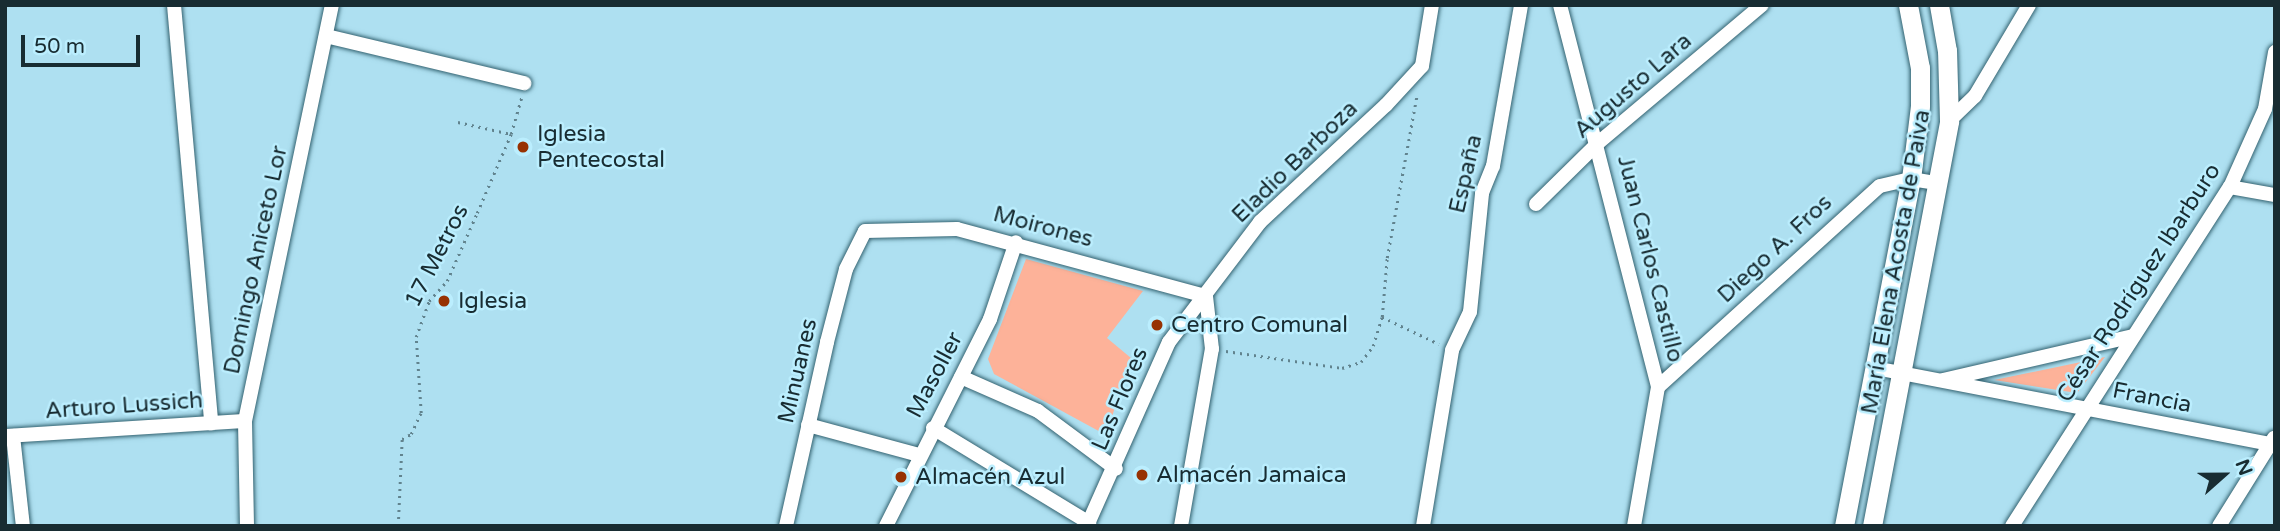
<!DOCTYPE html>
<meta charset="utf-8">
<style>
body{margin:0}
#map{position:relative;width:2280px;height:531px;overflow:hidden;background:#aee0f1;font-family:"Varela Round",sans-serif}
div>[style]{position:absolute}
[style*='--x']{left:calc(var(--x)*1px);top:calc(var(--y)*1px);width:calc(var(--w)*1px);rotate:calc(var(--a)*1deg)}
.green>*{inset:0;background:#fdb299}
.path>*{height:2.5px;margin-top:-1.25px;transform-origin:0;background:repeating-linear-gradient(90deg,#61838e 0 2px,transparent 0 7px)}
.roads{filter:drop-shadow(0 0 2px #336270) drop-shadow(0 0 2px #336270)}
.minor>*{height:14px;margin:-7px;padding:0 7px;transform-origin:7px;border-radius:7px;background:#fff}
.tertiary>*{height:19px;margin:-9.5px;padding:0 9.5px;transform-origin:9.5px;border-radius:9.5px;background:#fff}
.dots>*{width:19px;height:19px;translate:-50% -50%;box-sizing:border-box;border:4px solid #bbeefe;border-radius:50%}
span{translate:-50% -50%;white-space:nowrap;text-align:center;line-height:1.15;-webkit-text-stroke:5px #bbeefe;paint-order:stroke}
.street-label{font-size:23px;color:#182c32}
.poi-label{font-size:23px;color:#182c32}
.left{translate:0 -50%;text-align:left}
.frame{position:absolute;inset:0;border:7px solid #182c32;pointer-events:none}
.north{position:absolute;left:2189px;top:440px;width:70px;height:70px;-webkit-text-stroke:5px #bbeefe;paint-order:stroke;rotate:69deg;font-size:19px;font-weight:700;line-height:28px;text-align:center;color:#182c32}
.north::after{content:'';display:block;margin:auto;width:24px;height:32px;background:#182c32;clip-path:polygon(50% 0,100% 100%,50% 72%,0 100%)}
.scale{position:absolute;left:21px;top:35px;width:119px;height:32px;box-sizing:border-box;border:4px solid #182c32;border-top:0;padding-left:9px;font-size:21px;line-height:24px;white-space:nowrap;color:#182c32;-webkit-text-stroke:5px #bbeefe;paint-order:stroke}
</style>
<div id="map">
<div class="green">
<i style="clip-path:polygon(1026px 259px,1143px 291px,1107px 338px,1131px 358px,1106px 435px,994px 374px,988px 359px)"></i>
<i style="clip-path:polygon(2105px 357px,2077px 393px,1994px 380px)"></i>
</div>
<div class="path">
<i style="--x:458;--y:122;--w:54;--a:12.8"></i>
<i style="--x:1382;--y:317;--w:63;--a:25.3"></i>
<i style="--x:1226;--y:351;--w:117;--a:8.3"></i>
<i style="--x:1342;--y:368;--w:20;--a:-18"></i>
<i style="--x:1361;--y:362;--w:20;--a:-53"></i>
<i style="--x:1373;--y:346;--w:30;--a:-73"></i>
<i style="--x:1382;--y:317;--w:59;--a:-85.2"></i>
<i style="--x:1387;--y:258;--w:167;--a:-79.6"></i>
<i style="--x:398;--y:526;--w:87;--a:-87.4"></i>
<i style="--x:402;--y:439;--w:10;--a:-29"></i>
<i style="--x:411;--y:434;--w:23;--a:-65"></i>
<i style="--x:421;--y:413;--w:76;--a:-93.8"></i>
<i style="--x:416;--y:337;--w:38;--a:-70"></i>
<i style="--x:429;--y:301;--w:27;--a:-48"></i>
<i style="--x:447;--y:281;--w:74;--a:-66.2"></i>
<i style="--x:477;--y:213;--w:86;--a:-66.7"></i>
<i style="--x:511;--y:134;--w:40;--a:-74"></i>
</div>
<div class="roads">
<div class="minor">
<i style="--x:174;--y:5;--w:420;--a:84.9"></i>
<i style="--x:1560;--y:5;--w:394;--a:75.6"></i>
<i style="--x:1658;--y:387;--w:141;--a:99.8"></i>
<i style="--x:326;--y:36;--w:204;--a:13.4"></i>
<i style="--x:1949;--y:121;--w:36;--a:-44"></i>
<i style="--x:1975;--y:96;--w:106;--a:-59.3"></i>
<i style="--x:2230;--y:187;--w:46;--a:10.1"></i>
<i style="--x:1536;--y:204;--w:87;--a:-44.5"></i>
<i style="--x:1598;--y:143;--w:214;--a:-40.1"></i>
<i style="--x:1875;--y:368;--w:407;--a:10.9"></i>
<i style="--x:961;--y:377;--w:84;--a:23.8"></i>
<i style="--x:1038;--y:411;--w:97;--a:36.6"></i>
<i style="--x:1943;--y:380;--w:195;--a:-13"></i>
<i style="--x:1658;--y:387;--w:299;--a:-42.2"></i>
<i style="--x:1880;--y:186;--w:32;--a:-13"></i>
<i style="--x:1911;--y:179;--w:26;--a:9"></i>
<i style="--x:808;--y:425;--w:115;--a:15.1"></i>
<i style="--x:933;--y:428;--w:183;--a:31.3"></i>
<i style="--x:5;--y:436;--w:240;--a:-3.6"></i>
<i style="--x:13;--y:436;--w:91;--a:83.7"></i>
<i style="--x:247;--y:526;--w:105;--a:-91.1"></i>
<i style="--x:245;--y:421;--w:425;--a:-78.2"></i>
<i style="--x:786;--y:526;--w:189;--a:-77.4"></i>
<i style="--x:827;--y:342;--w:75;--a:-75.4"></i>
<i style="--x:846;--y:269;--w:42;--a:-63.4"></i>
<i style="--x:865;--y:231;--w:92;--a:-1.2"></i>
<i style="--x:957;--y:229;--w:258;--a:15.1"></i>
<i style="--x:886;--y:526;--w:232;--a:-63.3"></i>
<i style="--x:990;--y:319;--w:81;--a:-71.3"></i>
<i style="--x:1087;--y:526;--w:201;--a:-66"></i>
<i style="--x:1169;--y:342;--w:151;--a:-52.8"></i>
<i style="--x:1260;--y:222;--w:172;--a:-42.9"></i>
<i style="--x:1386;--y:105;--w:53;--a:-47.3"></i>
<i style="--x:1422;--y:66;--w:62;--a:-80.7"></i>
<i style="--x:1181;--y:526;--w:180;--a:-80.1"></i>
<i style="--x:1212;--y:349;--w:53;--a:-96.5"></i>
<i style="--x:1423;--y:526;--w:178;--a:-80.6"></i>
<i style="--x:1452;--y:350;--w:42;--a:-64.7"></i>
<i style="--x:1470;--y:312;--w:120;--a:-84.2"></i>
<i style="--x:1482;--y:193;--w:29;--a:-68"></i>
<i style="--x:1493;--y:166;--w:163;--a:-80.1"></i>
<i style="--x:2012;--y:526;--w:403;--a:-57.3"></i>
<i style="--x:2230;--y:187;--w:85;--a:-65.8"></i>
<i style="--x:2265;--y:109;--w:58;--a:-80"></i>
<i style="--x:2219;--y:526;--w:104;--a:-58"></i>
</div>
<div class="tertiary">
<i style="--x:1844;--y:526;--w:353;--a:-79.1"></i>
<i style="--x:1911;--y:179;--w:74;--a:-83"></i>
<i style="--x:1920;--y:106;--w:38;--a:-90"></i>
<i style="--x:1920;--y:68;--w:64;--a:-100.8"></i>
<i style="--x:1872;--y:526;--w:412;--a:-79.2"></i>
<i style="--x:1949;--y:121;--w:70;--a:-91.6"></i>
<i style="--x:1947;--y:51;--w:47;--a:-99.9"></i>
</div>
</div>
<div class="dots">
<i style="left:523px;top:147px;background:#973203"></i>
<i style="left:444px;top:301px;background:#973203"></i>
<i style="left:1157px;top:325px;background:#973203"></i>
<i style="left:1142px;top:475px;background:#973203"></i>
<i style="left:901px;top:477px;background:#973203"></i>
</div>
<div class="street-label">
<span style="left:1633px;top:86px;rotate:-41deg">Augusto Lara</span>
<span style="left:1295px;top:162px;rotate:-44deg">Eladio Barboza</span>
<span style="left:1466px;top:174px;rotate:-77deg">España</span>
<span style="left:1043px;top:227px;rotate:15deg">Moirones</span>
<span style="left:1775px;top:249px;rotate:-43deg">Diego A. Fros</span>
<span style="left:437px;top:256px;rotate:-63deg">17 Metros</span>
<span style="left:1650px;top:259px;rotate:76deg">Juan Carlos Castillo</span>
<span style="left:256px;top:260px;rotate:-78deg">Domingo Aniceto Lor</span>
<span style="left:1896px;top:262px;rotate:-80deg">María Elena Acosta de Paiva</span>
<span style="left:2139px;top:283px;rotate:-57deg">César Rodríguez Ibarburo</span>
<span style="left:798px;top:371px;rotate:-77deg">Minuanes</span>
<span style="left:935px;top:375px;rotate:-62deg">Masoller</span>
<span style="left:2152px;top:398px;rotate:11deg">Francia</span>
<span style="left:1120px;top:399px;rotate:-67deg">Las Flores</span>
<span style="left:124px;top:406px;rotate:-4deg">Arturo Lussich</span>
</div>
<div class="poi-label">
<span class="left" style="left:537px;top:147px">Iglesia<br>Pentecostal</span>
<span class="left" style="left:458px;top:301px">Iglesia</span>
<span class="left" style="left:1171px;top:325px">Centro Comunal</span>
<span class="left" style="left:1156px;top:475px">Almacén Jamaica</span>
<span class="left" style="left:915px;top:477px">Almacén Azul</span>
</div>
<div class="frame"></div>
<div class="north">N</div>
<div class="scale">50 m</div>
</div>
